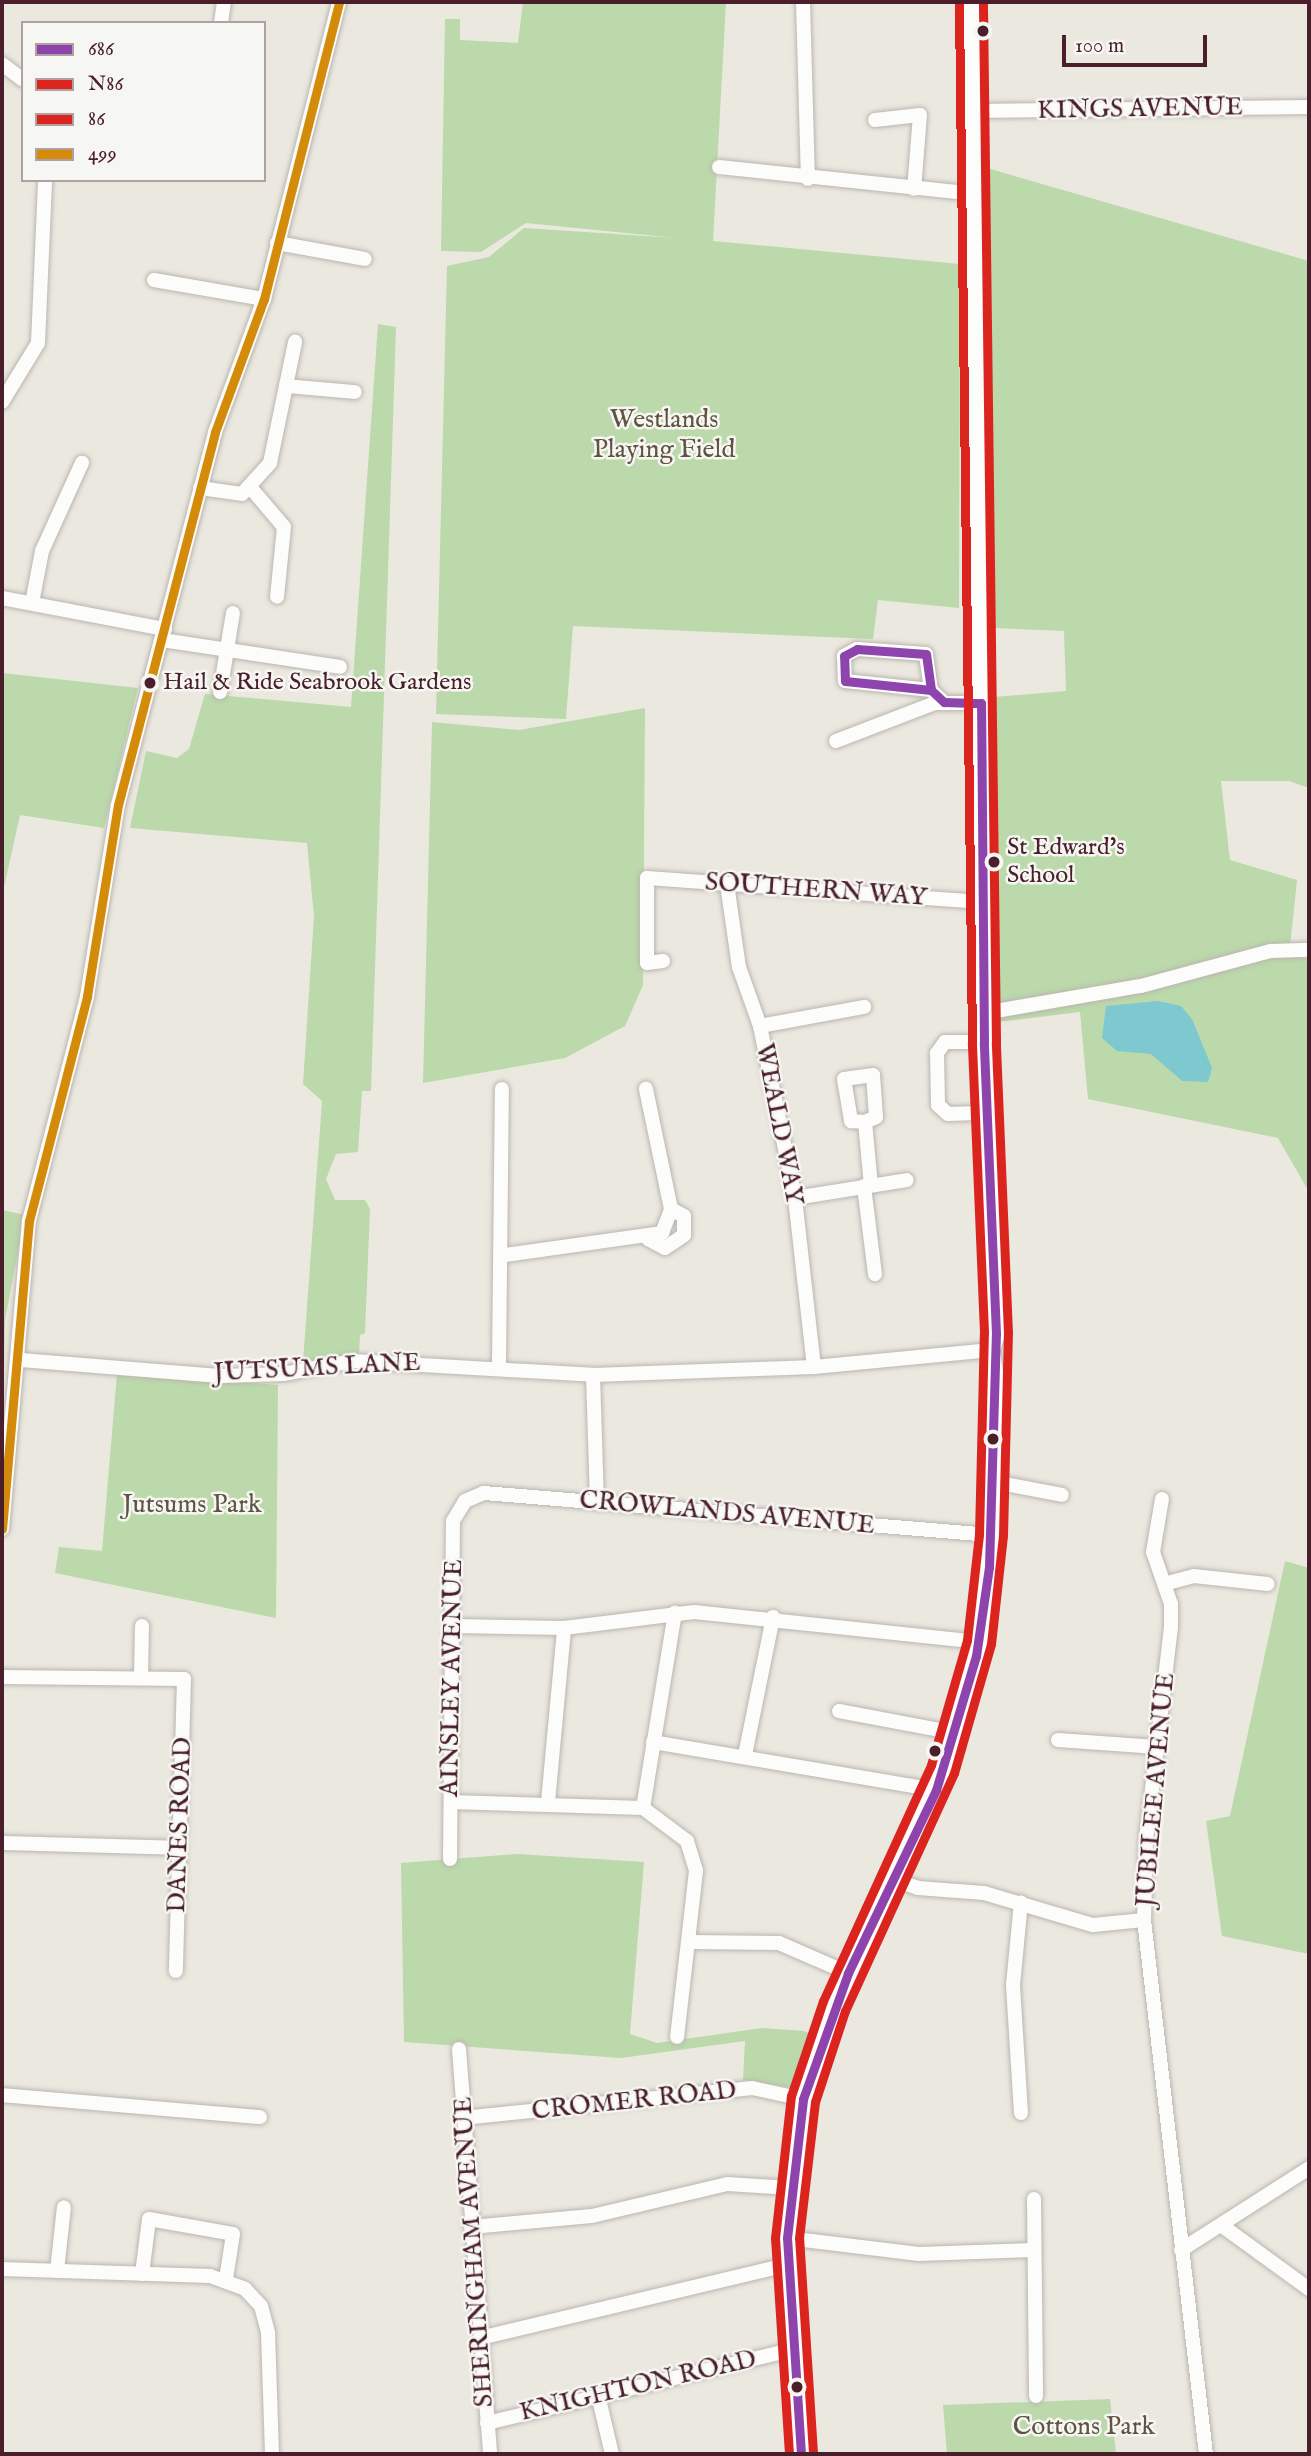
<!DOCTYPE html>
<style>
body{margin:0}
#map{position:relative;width:1311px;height:2456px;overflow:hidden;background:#eae8df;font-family:"IM FELL English",serif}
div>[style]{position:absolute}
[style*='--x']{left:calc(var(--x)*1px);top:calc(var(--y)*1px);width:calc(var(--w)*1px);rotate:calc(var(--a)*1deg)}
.green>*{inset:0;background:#bbd9aa}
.water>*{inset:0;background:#7ec8d0}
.roads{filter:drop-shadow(0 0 2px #bbb5b0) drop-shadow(0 0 2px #bbb5b0)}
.minor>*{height:14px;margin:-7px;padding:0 7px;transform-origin:7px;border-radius:7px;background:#fcfcfa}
.major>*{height:18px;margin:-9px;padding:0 9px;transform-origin:9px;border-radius:9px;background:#fcfcfa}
.bus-1>*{height:9px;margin:-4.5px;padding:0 4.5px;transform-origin:4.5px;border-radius:4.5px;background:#8e44ad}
.bus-2>*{height:9px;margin:-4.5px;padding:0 4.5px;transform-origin:4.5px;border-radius:4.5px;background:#dc241f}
.bus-3>*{height:9px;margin:-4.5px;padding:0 4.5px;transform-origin:4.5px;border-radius:4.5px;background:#dc241f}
.bus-4>*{height:9px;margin:-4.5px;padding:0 4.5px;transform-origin:4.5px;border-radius:4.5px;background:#d48b09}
.dots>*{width:19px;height:19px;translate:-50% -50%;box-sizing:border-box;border:4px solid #f6f6f2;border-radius:50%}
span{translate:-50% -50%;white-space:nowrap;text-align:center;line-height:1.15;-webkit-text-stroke:5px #f6f6f2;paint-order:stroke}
.bus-label{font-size:24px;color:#4a1f2b}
.left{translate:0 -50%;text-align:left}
.street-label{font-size:26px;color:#4a1f2b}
.park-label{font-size:26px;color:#605344}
.frame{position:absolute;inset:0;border:4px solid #4a1f2b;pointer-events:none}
.legend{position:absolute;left:21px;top:21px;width:245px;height:161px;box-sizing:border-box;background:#f6f6f2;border:2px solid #b1a0a2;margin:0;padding:9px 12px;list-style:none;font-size:21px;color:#4a1f2b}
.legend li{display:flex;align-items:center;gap:14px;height:35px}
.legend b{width:35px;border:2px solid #b1a0a2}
.scale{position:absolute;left:1062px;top:35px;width:145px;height:32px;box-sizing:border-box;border:4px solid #4a1f2b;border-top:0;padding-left:9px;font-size:21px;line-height:24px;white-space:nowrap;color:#4a1f2b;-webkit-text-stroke:5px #f6f6f2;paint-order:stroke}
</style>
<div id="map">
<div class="green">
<i style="clip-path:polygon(523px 2px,726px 2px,713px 241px,960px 264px,959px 608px,878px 600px,873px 639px,573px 626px,566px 719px,436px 714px,447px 266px,489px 257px,524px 228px,676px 238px,526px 223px,481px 252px,441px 251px,445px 19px,460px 19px,460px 40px,518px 43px)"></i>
<i style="clip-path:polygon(987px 168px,1309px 261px,1309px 788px,1289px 781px,1221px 781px,1230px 860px,1297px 880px,1289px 956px,1309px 959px,1309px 1192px,1278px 1138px,1088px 1099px,1080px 1012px,998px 1022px,994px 697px,1066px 691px,1064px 631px,994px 628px)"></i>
<i style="clip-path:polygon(378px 324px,396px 327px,371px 1091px,362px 1091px,358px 1152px,336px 1154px,326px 1179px,335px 1200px,365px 1200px,370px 1209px,365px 1333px,360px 1335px,359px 1354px,303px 1362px,322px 1101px,303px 1084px,314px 916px,307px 843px,130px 828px,146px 751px,177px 758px,189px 749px,205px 694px,351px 707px)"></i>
<i style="clip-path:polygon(2px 673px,138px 688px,104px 828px,20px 815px,2px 896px)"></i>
<i style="clip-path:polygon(645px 708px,643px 985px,625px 1026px,565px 1058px,423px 1083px,432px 722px,519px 730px)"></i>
<i style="clip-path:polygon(2px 1210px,25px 1215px,5px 1320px,3px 1427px)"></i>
<i style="clip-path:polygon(117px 1374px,278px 1385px,276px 1618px,55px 1573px,59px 1547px,102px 1551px)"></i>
<i style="clip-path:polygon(1285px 1561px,1309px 1568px,1309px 1954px,1222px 1936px,1206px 1821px,1230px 1816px)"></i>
<i style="clip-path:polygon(518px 1854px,644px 1862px,630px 2034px,657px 2043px,762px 2028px,804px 2031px,812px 2034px,795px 2088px,743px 2080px,745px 2041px,621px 2058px,404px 2042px,401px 1863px)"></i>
<i style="clip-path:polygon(1110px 2399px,1116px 2454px,947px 2454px,943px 2405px)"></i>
</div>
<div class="water">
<i style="clip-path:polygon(1158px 1001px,1181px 1006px,1192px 1019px,1212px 1068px,1208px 1082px,1182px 1081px,1151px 1054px,1117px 1051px,1102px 1038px,1106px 1006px)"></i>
</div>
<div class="roads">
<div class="minor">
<i style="--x:803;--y:2;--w:177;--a:88.4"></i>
<i style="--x:221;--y:23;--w:21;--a:-82"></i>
<i style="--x:2;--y:64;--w:26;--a:37"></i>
<i style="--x:972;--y:111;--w:337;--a:-0.7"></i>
<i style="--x:875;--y:120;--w:45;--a:-6.3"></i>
<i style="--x:920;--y:115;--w:74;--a:94.6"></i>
<i style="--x:719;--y:167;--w:256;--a:6"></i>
<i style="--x:277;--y:243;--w:89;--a:10.3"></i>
<i style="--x:154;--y:280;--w:112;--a:9.8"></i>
<i style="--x:286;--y:386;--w:69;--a:5"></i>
<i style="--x:2;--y:402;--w:69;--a:-58.6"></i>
<i style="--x:38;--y:343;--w:163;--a:-87.5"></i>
<i style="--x:250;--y:487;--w:52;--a:49.6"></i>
<i style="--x:284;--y:527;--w:70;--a:95.7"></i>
<i style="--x:200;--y:488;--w:42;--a:8.1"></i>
<i style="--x:242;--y:494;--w:42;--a:-47.9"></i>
<i style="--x:270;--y:463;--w:124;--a:-78.3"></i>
<i style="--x:2;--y:598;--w:166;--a:10.8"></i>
<i style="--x:32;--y:603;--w:53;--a:-79.1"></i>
<i style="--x:42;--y:551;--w:97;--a:-65.6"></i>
<i style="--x:162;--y:640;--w:180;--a:8.6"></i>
<i style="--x:931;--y:690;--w:36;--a:-98"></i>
<i style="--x:926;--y:654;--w:69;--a:-175.9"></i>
<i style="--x:857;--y:649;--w:15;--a:152"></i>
<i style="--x:844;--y:656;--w:25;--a:88"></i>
<i style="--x:845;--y:681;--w:86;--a:6"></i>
<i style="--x:931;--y:690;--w:18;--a:43"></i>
<i style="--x:220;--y:692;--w:80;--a:-80.7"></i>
<i style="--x:836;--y:741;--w:106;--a:-21"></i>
<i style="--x:935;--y:703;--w:46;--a:0"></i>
<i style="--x:727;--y:884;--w:84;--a:81.8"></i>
<i style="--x:739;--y:967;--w:63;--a:70.4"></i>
<i style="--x:760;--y:1026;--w:176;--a:78.5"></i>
<i style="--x:795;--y:1198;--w:170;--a:83.6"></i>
<i style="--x:663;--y:961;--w:16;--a:173"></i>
<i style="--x:647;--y:963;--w:85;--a:-90"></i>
<i style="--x:647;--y:878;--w:339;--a:4.1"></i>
<i style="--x:984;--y:1013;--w:159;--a:-9.8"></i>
<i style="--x:1141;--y:986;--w:135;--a:-15.1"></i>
<i style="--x:1271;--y:951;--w:38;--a:-2"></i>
<i style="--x:760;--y:1026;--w:106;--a:-10.4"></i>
<i style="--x:984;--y:1042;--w:39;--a:180"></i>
<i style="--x:945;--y:1042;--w:14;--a:126"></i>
<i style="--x:937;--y:1053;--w:52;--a:88.9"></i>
<i style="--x:938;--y:1105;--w:13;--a:42"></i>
<i style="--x:948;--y:1114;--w:38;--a:-2"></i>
<i style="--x:865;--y:1122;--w:12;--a:-24"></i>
<i style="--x:876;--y:1117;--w:42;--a:-94.1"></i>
<i style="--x:873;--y:1075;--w:29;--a:172"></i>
<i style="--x:844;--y:1079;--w:43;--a:80.5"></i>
<i style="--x:851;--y:1121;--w:14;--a:4"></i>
<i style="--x:865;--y:1122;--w:63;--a:84.6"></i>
<i style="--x:864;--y:1186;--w:89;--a:82.9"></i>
<i style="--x:795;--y:1198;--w:113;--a:-9.1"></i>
<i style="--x:648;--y:1239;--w:19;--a:28"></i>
<i style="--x:665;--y:1248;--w:23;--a:-34"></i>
<i style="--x:684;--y:1235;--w:19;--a:-90"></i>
<i style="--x:684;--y:1216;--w:15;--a:-152"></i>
<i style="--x:505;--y:1255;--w:159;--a:-8"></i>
<i style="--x:662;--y:1233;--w:26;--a:-69"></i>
<i style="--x:671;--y:1209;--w:123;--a:-101.8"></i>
<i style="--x:21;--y:1360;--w:202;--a:4.6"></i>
<i style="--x:222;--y:1376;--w:61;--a:-1.9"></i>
<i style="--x:283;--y:1374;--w:71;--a:-10.5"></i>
<i style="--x:353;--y:1361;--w:240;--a:3.3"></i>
<i style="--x:593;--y:1375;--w:221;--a:-2.1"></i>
<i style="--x:814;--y:1367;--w:178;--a:-5.5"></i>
<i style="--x:499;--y:1365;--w:276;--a:-89.4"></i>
<i style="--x:593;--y:1375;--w:128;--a:88.2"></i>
<i style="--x:994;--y:1482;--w:69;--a:10.8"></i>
<i style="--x:1162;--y:1499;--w:54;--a:99.6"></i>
<i style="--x:1153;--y:1552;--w:55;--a:70.9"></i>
<i style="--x:1171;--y:1604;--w:23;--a:90"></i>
<i style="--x:1171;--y:1627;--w:214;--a:96.7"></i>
<i style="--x:1146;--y:1840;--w:80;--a:91.4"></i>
<i style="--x:1144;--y:1920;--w:538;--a:83.38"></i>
<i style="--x:2;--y:1529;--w:309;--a:-85"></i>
<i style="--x:29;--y:1221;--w:232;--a:-75.5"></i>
<i style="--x:87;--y:996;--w:193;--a:-80.8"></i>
<i style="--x:118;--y:805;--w:385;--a:-75.4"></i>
<i style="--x:215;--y:432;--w:142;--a:-69.8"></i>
<i style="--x:264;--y:299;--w:306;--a:-75.8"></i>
<i style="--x:1164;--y:1584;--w:31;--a:-15"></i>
<i style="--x:1194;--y:1576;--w:74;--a:6.2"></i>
<i style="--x:454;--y:1626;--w:110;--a:1"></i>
<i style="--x:564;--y:1628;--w:131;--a:-7"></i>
<i style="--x:694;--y:1612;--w:287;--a:6"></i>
<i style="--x:2;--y:1677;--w:182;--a:0.6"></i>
<i style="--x:184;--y:1679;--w:292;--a:91.6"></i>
<i style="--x:141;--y:1677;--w:51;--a:-88.9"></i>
<i style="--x:839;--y:1711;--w:118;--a:10.7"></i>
<i style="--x:1058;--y:1740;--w:99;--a:4"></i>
<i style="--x:653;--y:1742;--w:287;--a:9.6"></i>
<i style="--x:745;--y:1755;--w:141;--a:-78.5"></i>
<i style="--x:451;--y:1802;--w:192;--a:1.8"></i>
<i style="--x:643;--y:1808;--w:55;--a:36.9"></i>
<i style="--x:687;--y:1841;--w:31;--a:73"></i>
<i style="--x:696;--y:1871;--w:167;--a:96.5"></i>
<i style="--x:548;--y:1802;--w:175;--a:-84.7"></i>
<i style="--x:643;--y:1808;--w:198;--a:-80.7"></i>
<i style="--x:2;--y:1843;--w:176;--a:1.6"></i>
<i style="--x:450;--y:1859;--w:338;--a:-89.5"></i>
<i style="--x:453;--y:1521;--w:23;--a:-59"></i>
<i style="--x:465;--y:1501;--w:21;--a:-23"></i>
<i style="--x:484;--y:1493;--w:509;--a:4.74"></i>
<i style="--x:894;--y:1880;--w:25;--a:18"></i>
<i style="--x:918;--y:1888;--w:66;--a:4.3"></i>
<i style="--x:984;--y:1893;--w:114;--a:16.4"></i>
<i style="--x:1093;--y:1925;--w:51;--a:-5.6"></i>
<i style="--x:689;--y:1942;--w:90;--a:0.6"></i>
<i style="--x:779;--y:1943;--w:75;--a:23.5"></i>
<i style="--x:459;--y:2049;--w:406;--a:85.6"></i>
<i style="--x:2;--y:2095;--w:259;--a:4.9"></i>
<i style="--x:1021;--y:2113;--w:128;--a:-93.6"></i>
<i style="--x:1013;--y:1985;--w:83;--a:-84.5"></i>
<i style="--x:463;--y:2118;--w:291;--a:-5.9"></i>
<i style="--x:752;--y:2088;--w:52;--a:12.2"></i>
<i style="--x:1034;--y:2199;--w:197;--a:89.4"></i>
<i style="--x:1221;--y:2225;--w:109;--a:36"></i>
<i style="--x:471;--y:2227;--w:121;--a:-5.2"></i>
<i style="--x:592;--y:2216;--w:139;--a:-13.3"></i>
<i style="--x:727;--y:2184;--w:64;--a:3.6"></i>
<i style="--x:787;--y:2238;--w:133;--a:6.9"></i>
<i style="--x:919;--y:2254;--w:114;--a:-2"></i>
<i style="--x:1181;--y:2250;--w:152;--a:-32.6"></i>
<i style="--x:2;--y:2269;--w:208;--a:1.9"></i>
<i style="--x:210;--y:2276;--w:37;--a:20"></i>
<i style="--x:245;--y:2289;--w:23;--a:47"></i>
<i style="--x:261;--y:2306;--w:28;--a:75"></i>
<i style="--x:268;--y:2333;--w:121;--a:88.1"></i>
<i style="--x:57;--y:2271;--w:64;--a:-83.8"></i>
<i style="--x:142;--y:2274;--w:55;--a:-82.7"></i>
<i style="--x:149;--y:2219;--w:85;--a:10.1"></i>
<i style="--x:233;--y:2234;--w:46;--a:98.8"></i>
<i style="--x:480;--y:2338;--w:316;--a:-13.4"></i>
<i style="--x:598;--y:2395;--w:61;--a:76.7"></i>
<i style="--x:487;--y:2423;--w:312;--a:-13.5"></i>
</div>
<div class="major">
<i style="--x:801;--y:2454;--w:216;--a:-93.7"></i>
<i style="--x:787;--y:2238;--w:140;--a:-83.4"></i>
<i style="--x:803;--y:2099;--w:98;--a:-71.6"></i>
<i style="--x:834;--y:2006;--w:261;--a:-65.3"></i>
<i style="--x:943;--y:1769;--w:132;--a:-74.2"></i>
<i style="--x:979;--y:1642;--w:108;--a:-83.6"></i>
<i style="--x:991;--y:1535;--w:148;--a:-88.1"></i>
<i style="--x:996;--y:1387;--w:37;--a:-98"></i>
<i style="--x:991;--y:1350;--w:17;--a:-73"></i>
<i style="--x:996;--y:1334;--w:292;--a:-92.4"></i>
<i style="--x:984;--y:1042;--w:1040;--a:-90.72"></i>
</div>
</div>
<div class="bus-1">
<i style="--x:857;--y:649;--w:69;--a:4.1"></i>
<i style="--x:926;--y:654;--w:36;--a:82"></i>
<i style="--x:931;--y:690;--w:86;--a:-174"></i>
<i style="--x:845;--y:681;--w:25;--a:-92"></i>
<i style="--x:844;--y:656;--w:15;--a:-28"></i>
<i style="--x:931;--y:690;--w:18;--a:43"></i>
<i style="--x:944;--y:702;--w:37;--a:2"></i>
<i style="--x:801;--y:2454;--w:216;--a:-93.7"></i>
<i style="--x:787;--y:2238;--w:140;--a:-83.4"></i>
<i style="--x:803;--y:2099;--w:134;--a:-70.3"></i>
<i style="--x:848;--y:1973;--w:203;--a:-64.3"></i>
<i style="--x:936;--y:1790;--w:140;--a:-73.4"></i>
<i style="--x:976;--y:1656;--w:90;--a:-81.7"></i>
<i style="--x:989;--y:1567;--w:233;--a:-88.3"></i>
<i style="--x:996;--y:1334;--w:292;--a:-92.4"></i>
<i style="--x:984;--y:1042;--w:339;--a:-90.5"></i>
</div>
<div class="bus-2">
<i style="--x:813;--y:2453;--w:215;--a:-93.7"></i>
<i style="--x:799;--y:2238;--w:137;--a:-83.3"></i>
<i style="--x:815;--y:2102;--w:96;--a:-71.8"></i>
<i style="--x:845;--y:2011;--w:262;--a:-65.4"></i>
<i style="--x:954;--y:1773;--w:134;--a:-74"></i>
<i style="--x:991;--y:1644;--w:110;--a:-83.7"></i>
<i style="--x:1003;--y:1535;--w:202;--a:-88.6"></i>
<i style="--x:1008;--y:1333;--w:291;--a:-92.4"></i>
<i style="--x:996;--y:1042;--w:1040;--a:-90.72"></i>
</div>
<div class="bus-3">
<i style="--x:789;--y:2454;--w:216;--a:-93.7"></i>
<i style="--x:775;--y:2238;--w:143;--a:-83.6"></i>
<i style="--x:791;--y:2096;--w:100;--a:-71.4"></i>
<i style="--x:823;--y:2001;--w:260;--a:-65.4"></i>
<i style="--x:931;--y:1765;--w:130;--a:-73.9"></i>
<i style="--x:967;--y:1640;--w:107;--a:-83.5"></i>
<i style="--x:979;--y:1534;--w:202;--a:-88.6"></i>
<i style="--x:984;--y:1332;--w:290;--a:-92.4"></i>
<i style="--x:972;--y:1042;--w:1040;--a:-90.72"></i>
</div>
<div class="bus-4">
<i style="--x:2;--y:1529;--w:309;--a:-85"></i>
<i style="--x:29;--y:1221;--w:232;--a:-75.5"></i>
<i style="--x:87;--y:996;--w:193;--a:-80.8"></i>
<i style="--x:118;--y:805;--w:385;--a:-75.4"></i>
<i style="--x:215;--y:432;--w:142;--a:-69.8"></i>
<i style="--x:264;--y:299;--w:306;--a:-75.8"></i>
</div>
<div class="dots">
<i style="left:983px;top:31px;background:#4a1f2b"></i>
<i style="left:150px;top:683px;background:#4a1f2b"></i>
<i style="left:994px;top:862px;background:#4a1f2b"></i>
<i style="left:993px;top:1439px;background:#4a1f2b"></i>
<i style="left:935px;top:1751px;background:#4a1f2b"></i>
<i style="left:797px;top:2387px;background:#4a1f2b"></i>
</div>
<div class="bus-label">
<span class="left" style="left:163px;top:683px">Hail &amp; Ride Seabrook Gardens</span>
<span class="left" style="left:1007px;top:862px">St Edward's<br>School</span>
</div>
<div class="street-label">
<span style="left:1140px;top:109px;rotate:-1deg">KINGS AVENUE</span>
<span style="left:816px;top:890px;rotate:4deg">SOUTHERN WAY</span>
<span style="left:779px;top:1124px;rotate:79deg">WEALD WAY</span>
<span style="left:317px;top:1368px;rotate:-3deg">JUTSUMS LANE</span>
<span style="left:727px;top:1513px;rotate:5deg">CROWLANDS AVENUE</span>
<span style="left:452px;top:1678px;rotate:-89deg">AINSLEY AVENUE</span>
<span style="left:1156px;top:1790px;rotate:-85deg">JUBILEE AVENUE</span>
<span style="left:180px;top:1825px;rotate:-88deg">DANES ROAD</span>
<span style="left:634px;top:2101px;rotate:-6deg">CROMER ROAD</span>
<span style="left:474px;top:2252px;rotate:-94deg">SHERINGHAM AVENUE</span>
<span style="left:638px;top:2386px;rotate:-13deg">KNIGHTON ROAD</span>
</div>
<div class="park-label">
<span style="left:664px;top:435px">Westlands<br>Playing Field</span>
<span style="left:192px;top:1505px">Jutsums Park</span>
<span style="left:1084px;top:2427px">Cottons Park</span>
</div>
<div class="frame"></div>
<ul class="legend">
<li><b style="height:9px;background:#8e44ad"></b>686</li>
<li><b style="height:9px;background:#dc241f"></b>N86</li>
<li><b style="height:9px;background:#dc241f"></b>86</li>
<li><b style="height:9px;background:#d48b09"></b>499</li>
</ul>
<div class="scale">100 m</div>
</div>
